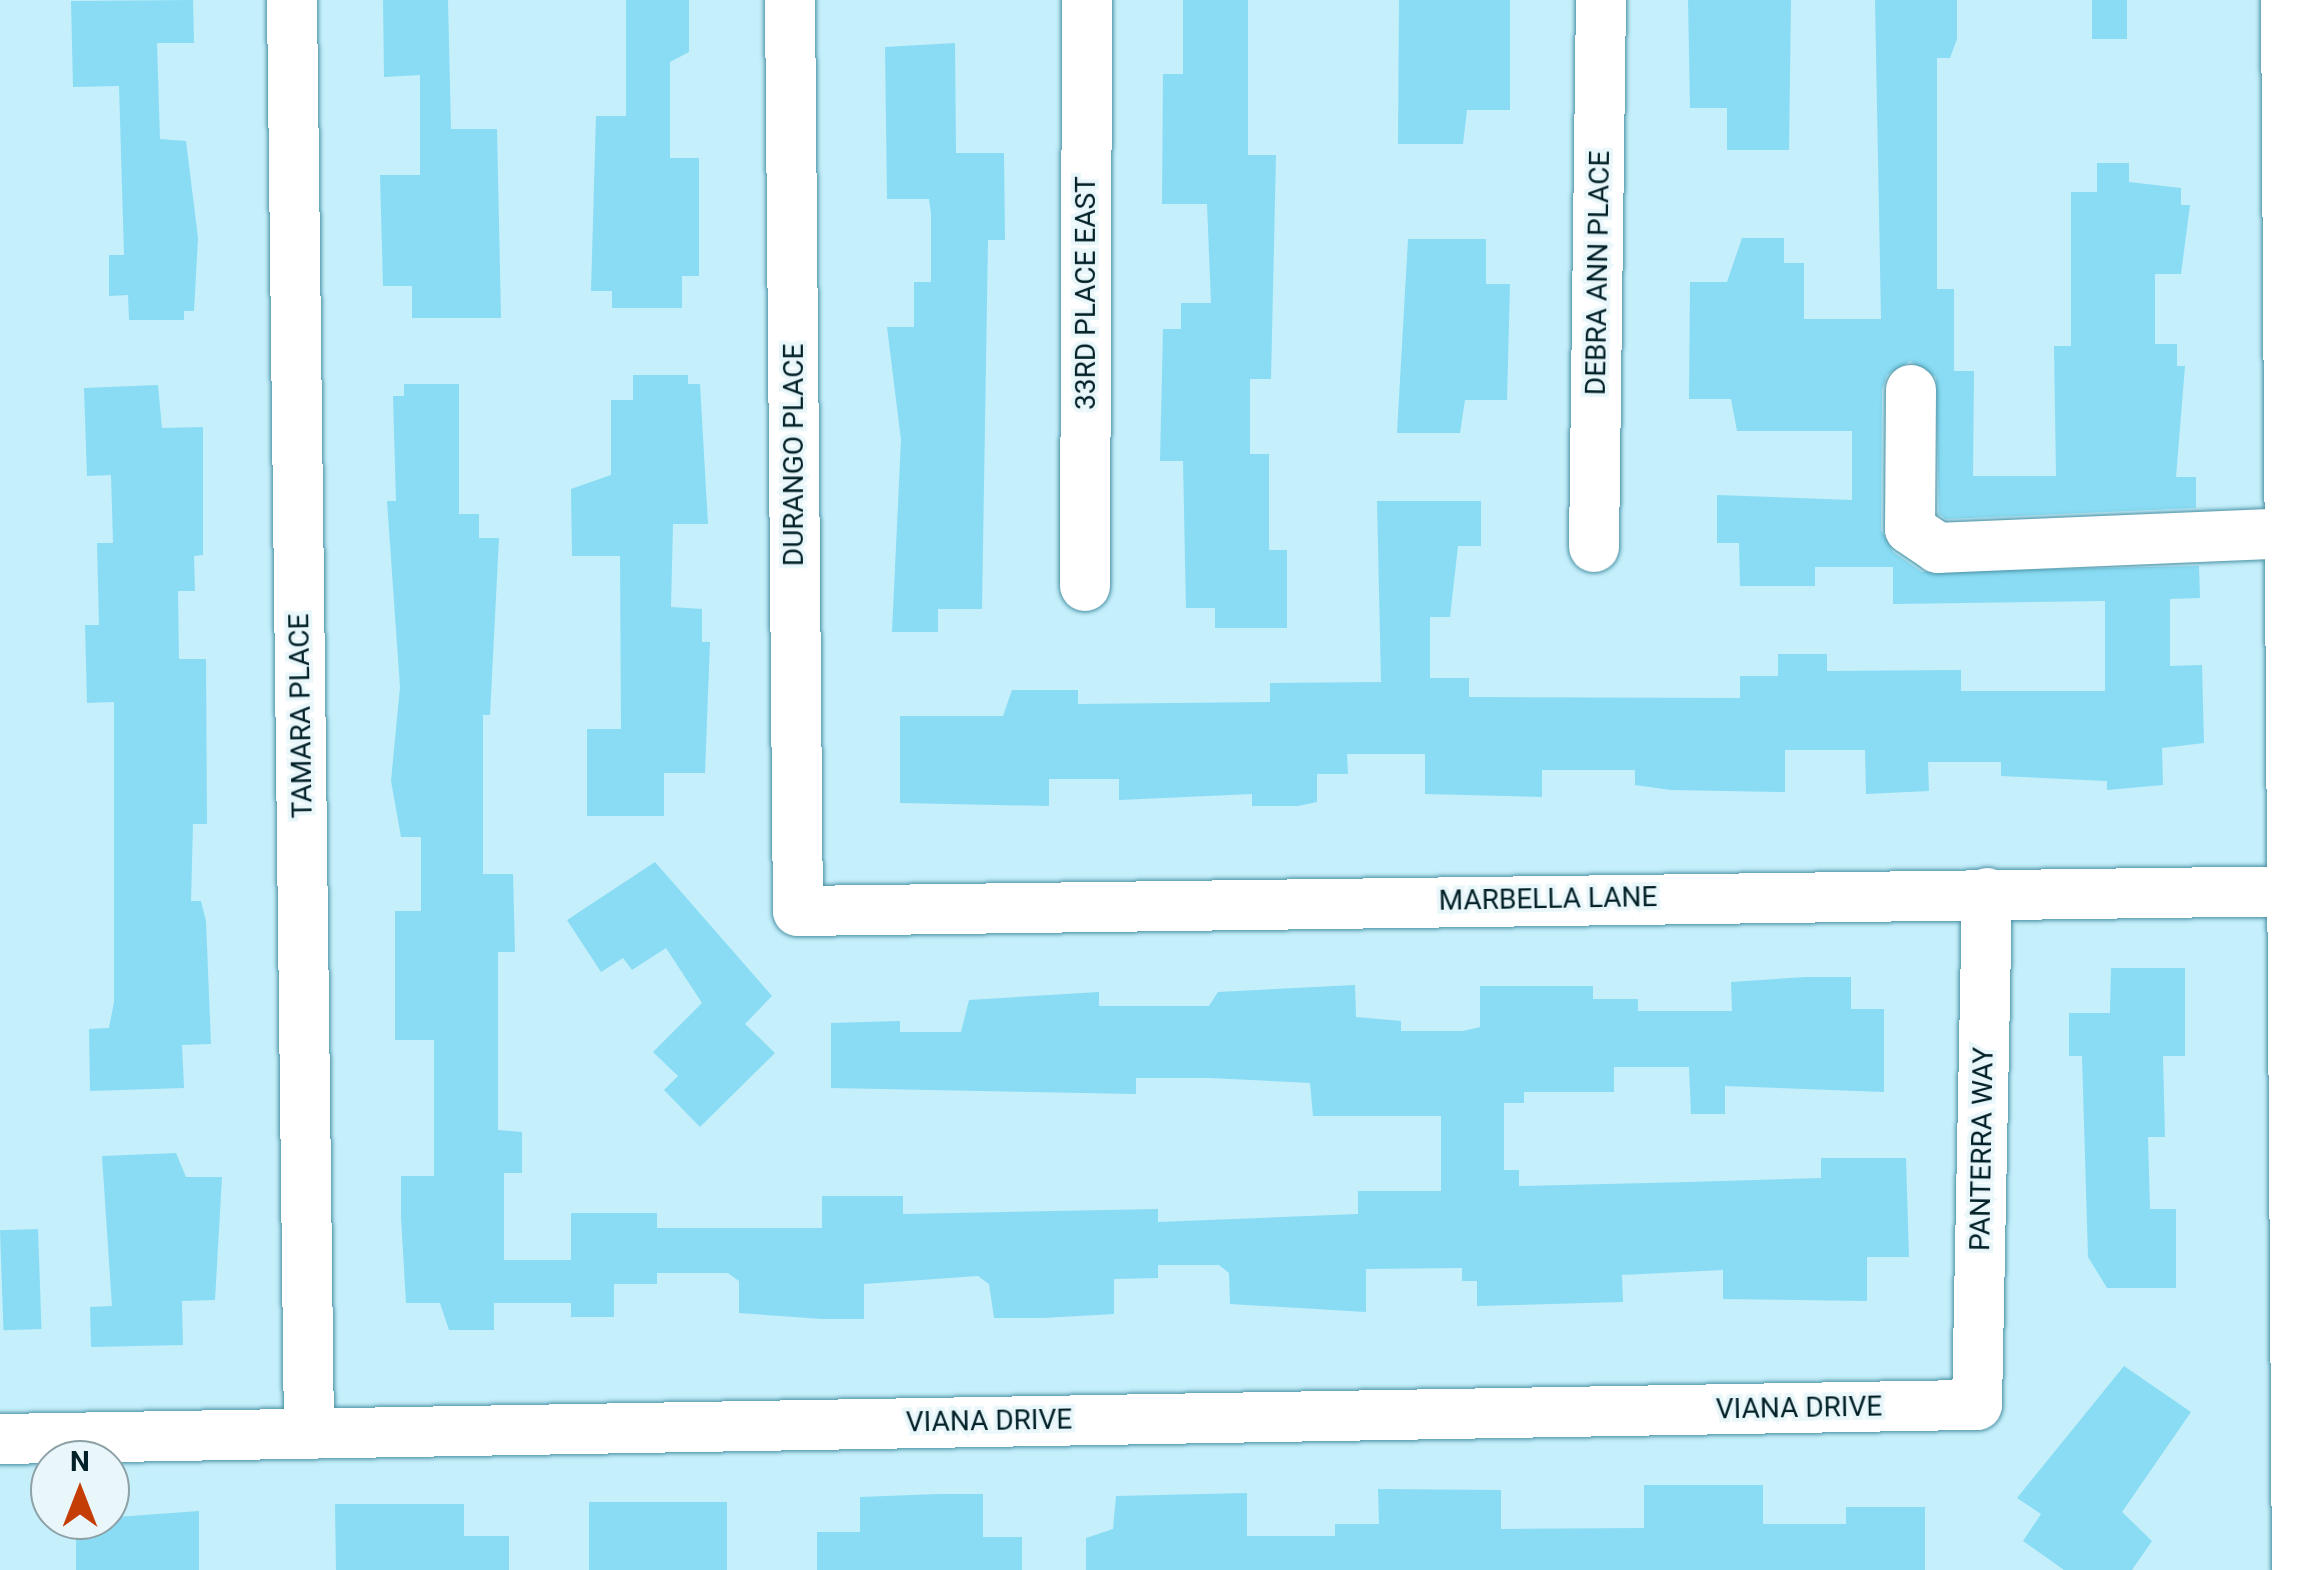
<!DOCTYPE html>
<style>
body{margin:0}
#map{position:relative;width:2310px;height:1570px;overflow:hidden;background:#c5effb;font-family:Roboto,sans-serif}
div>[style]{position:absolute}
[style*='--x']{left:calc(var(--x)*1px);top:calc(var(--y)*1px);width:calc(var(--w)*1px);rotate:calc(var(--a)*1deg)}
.building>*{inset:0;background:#89dcf3;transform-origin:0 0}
.roads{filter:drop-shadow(0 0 2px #4a91a4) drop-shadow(0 0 2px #4a91a4)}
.minor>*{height:50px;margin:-25px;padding:0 25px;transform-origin:25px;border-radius:25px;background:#fff}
span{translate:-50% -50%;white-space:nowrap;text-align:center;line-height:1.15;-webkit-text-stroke:8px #e9f7fb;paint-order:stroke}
.street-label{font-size:28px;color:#022027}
.north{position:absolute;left:30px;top:1440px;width:100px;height:100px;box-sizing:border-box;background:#e9f7fb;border:2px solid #8da1a6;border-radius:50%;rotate:0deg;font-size:28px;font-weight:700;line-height:40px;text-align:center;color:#022027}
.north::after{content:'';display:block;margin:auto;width:35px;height:45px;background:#c43d04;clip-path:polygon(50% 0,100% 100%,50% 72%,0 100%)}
</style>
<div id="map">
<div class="building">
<i style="clip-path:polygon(193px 0,194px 43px,157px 43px,160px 139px,186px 141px,198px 238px,194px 311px,184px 311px,184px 320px,129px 320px,128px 295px,109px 296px,109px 255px,124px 255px,119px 86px,73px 87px,71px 1px)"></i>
<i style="clip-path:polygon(383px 0,448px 0,451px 129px,497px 129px,501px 318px,412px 318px,412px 286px,383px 286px,380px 175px,420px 175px,420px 75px,384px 77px)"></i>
<i style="clip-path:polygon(626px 0,689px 0,689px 52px,670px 62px,670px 158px,699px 158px,699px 276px,682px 276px,682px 308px,612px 308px,612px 291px,591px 291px,596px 116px,626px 116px)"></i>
<i style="clip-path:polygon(1183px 0,1248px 0,1248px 155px,1276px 155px,1271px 379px,1250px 379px,1250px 454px,1269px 454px,1269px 550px,1287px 550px,1287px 628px,1215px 628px,1215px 608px,1186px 608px,1183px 461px,1160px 461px,1163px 329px,1181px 329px,1181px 303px,1211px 303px,1207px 204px,1162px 204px,1163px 74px,1183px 74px)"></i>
<i style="clip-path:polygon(1399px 0,1510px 0,1510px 110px,1467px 110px,1463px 144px,1398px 144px)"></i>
<i style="clip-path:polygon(1688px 0,1791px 0,1789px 150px,1727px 150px,1727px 108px,1690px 108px)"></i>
<i style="clip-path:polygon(1875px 0,1957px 0,1957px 39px,1950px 58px,1937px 58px,1937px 289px,1954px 289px,1954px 371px,1974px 371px,1973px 476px,2056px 476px,2054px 346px,2071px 346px,2071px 192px,2097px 192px,2097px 163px,2129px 163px,2129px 182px,2181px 188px,2181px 205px,2190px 205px,2181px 274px,2155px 274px,2155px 344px,2177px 344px,2177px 366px,2185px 366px,2176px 477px,2196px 477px,2196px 508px,1946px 519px,1939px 514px,1936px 377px,1910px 361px,1887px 375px,1882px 390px,1881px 530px,1893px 552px,1922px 572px,2199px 566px,2200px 598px,2170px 599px,2170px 666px,2202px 665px,2204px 743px,2162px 748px,2163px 785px,2107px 790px,2107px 781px,2001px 776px,2001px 762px,1928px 762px,1929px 791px,1866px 794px,1865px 750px,1785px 750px,1785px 792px,1671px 790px,1635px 785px,1635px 770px,1542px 770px,1542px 797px,1425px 794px,1425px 754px,1347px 754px,1348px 774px,1317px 774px,1317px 802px,1298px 806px,1252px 806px,1252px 794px,1119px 800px,1119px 779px,1049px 779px,1049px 806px,900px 803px,900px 716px,1003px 716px,1012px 690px,1078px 690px,1078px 704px,1270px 702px,1270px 683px,1381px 682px,1377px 501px,1481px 501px,1481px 546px,1458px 546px,1450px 617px,1430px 617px,1430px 678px,1469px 678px,1469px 697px,1740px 698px,1740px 676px,1778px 676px,1778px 654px,1827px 654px,1827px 671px,1961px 670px,1961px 691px,2105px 691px,2105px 601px,1893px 604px,1893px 567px,1815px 567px,1815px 586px,1740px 586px,1739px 543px,1717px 543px,1717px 495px,1852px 500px,1852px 431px,1737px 431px,1731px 399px,1689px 399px,1690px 282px,1727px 282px,1742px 238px,1784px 238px,1784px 263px,1804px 263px,1804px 319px,1881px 319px)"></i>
<i style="left:2092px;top:0;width:35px;height:39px"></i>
<i style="clip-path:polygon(955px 43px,956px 153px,1004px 153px,1005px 240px,988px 240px,982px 609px,938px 609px,938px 632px,892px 632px,901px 440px,887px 327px,914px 327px,914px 282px,931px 282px,931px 213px,929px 199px,887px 199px,885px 47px)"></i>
<i style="clip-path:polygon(1408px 239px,1486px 239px,1486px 284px,1510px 284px,1507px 400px,1465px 400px,1460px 433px,1397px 433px)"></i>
<i style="clip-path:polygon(633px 375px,688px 375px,688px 384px,700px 384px,708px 524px,673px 524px,671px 607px,702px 609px,702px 642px,710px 642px,705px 773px,664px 773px,664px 816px,587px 816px,587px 729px,621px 729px,620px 556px,572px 556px,571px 489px,611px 475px,611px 400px,633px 400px)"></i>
<i style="clip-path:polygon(404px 384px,459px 384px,459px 514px,479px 514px,479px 538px,499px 538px,490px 715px,483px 715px,483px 874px,513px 874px,515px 952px,498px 952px,498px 1130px,522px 1132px,522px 1173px,504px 1173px,504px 1260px,571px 1260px,571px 1213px,657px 1213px,657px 1228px,822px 1228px,822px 1196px,903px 1196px,903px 1214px,1158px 1209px,1158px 1222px,1358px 1214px,1358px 1191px,1441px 1191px,1441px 1116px,1313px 1116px,1310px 1083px,1209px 1078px,1136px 1078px,1136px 1094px,831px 1088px,831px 1023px,900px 1021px,900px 1032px,961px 1032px,969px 1000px,1099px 992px,1099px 1006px,1209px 1006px,1218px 992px,1355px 985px,1356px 1017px,1401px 1021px,1401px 1031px,1463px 1031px,1480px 1027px,1480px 986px,1593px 986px,1593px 999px,1638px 999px,1638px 1011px,1732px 1011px,1731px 982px,1805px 977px,1851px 977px,1851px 1009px,1884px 1009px,1884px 1092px,1725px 1086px,1725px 1114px,1691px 1114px,1689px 1067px,1614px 1067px,1614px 1092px,1524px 1092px,1524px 1103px,1504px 1103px,1504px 1170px,1519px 1170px,1519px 1186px,1689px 1182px,1821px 1178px,1821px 1158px,1906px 1158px,1909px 1257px,1867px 1257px,1867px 1301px,1723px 1299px,1723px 1270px,1622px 1275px,1623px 1302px,1477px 1306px,1477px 1281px,1462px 1281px,1462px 1268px,1366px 1269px,1366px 1312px,1230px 1304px,1229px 1273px,1219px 1265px,1158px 1265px,1158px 1278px,1114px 1279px,1114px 1314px,1043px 1318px,994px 1318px,989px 1284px,978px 1276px,864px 1284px,864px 1319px,822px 1319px,739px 1313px,739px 1281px,728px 1273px,657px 1273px,657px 1284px,614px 1284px,614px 1317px,571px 1317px,571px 1303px,494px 1303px,494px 1330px,449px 1330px,440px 1303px,406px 1303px,401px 1217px,401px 1176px,434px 1176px,434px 1040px,395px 1040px,395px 911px,421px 911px,421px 837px,401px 837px,391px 781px,400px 687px,387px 501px,396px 501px,393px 396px,404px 396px)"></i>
<i style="clip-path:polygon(158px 385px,162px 428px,203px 427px,203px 555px,194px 556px,195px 591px,178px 591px,179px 659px,206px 659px,207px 824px,193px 824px,191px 901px,201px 901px,206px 921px,211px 1044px,182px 1045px,184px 1088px,90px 1091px,89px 1029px,109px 1028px,114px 1002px,114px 702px,87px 703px,85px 625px,99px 625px,97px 543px,113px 543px,111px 475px,87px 476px,84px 388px)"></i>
<i style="clip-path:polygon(655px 862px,772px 996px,745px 1024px,775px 1053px,700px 1127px,664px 1090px,678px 1076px,653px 1052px,702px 1003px,666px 948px,632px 970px,623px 958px,601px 972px,567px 920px)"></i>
<i style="clip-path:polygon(2111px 968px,2185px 968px,2185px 1056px,2163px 1056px,2165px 1137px,2148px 1137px,2150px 1209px,2176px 1209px,2176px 1288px,2107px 1288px,2088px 1257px,2082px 1056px,2069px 1056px,2069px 1013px,2110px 1013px)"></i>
<i style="clip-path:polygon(176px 1153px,186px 1177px,222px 1177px,215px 1300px,182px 1301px,183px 1345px,91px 1347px,90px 1307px,112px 1306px,102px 1156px)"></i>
<i style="left:38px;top:1229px;width:100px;height:38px;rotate:88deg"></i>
<i style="clip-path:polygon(2124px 1366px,2191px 1412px,2122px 1512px,2152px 1541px,2132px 1570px,2064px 1570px,2023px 1541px,2041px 1514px,2017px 1498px)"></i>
<i style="clip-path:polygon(1644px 1485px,1763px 1485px,1763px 1524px,1846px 1524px,1846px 1507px,1925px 1507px,1925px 1570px,1086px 1570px,1086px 1538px,1113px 1529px,1116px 1496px,1247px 1493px,1247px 1536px,1335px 1536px,1335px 1524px,1379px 1524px,1378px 1489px,1501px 1490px,1501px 1529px,1644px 1528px)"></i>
<i style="clip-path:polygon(939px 1494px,983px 1494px,983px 1537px,1022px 1537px,1022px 1570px,817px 1570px,817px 1532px,860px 1532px,860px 1497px)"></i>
<i style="left:727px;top:1502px;width:68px;height:138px;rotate:90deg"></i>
<i style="clip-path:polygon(335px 1504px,464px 1504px,464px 1536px,509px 1536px,509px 1570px,336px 1570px)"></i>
<i style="clip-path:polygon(199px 1511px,199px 1570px,76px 1570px,76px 1520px)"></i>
</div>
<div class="roads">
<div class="minor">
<i style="--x:292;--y:0;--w:1433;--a:89.32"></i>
<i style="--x:790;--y:0;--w:911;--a:89.5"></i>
<i style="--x:798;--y:911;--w:1500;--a:-0.76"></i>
<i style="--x:2286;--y:0;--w:1570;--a:89.6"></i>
<i style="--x:1911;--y:390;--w:139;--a:90.4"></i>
<i style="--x:1910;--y:529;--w:34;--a:34"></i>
<i style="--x:1938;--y:548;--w:355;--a:-2.4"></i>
<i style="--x:1594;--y:547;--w:547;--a:-89.27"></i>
<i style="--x:1085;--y:586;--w:586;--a:-89.8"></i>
<i style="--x:0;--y:1439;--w:1977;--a:-0.99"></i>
<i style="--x:1977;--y:1405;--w:512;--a:-88.88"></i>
</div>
</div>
<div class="street-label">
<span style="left:1598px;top:273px;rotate:-89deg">DEBRA ANN PLACE</span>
<span style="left:1086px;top:293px;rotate:-90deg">33RD PLACE EAST</span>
<span style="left:794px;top:455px;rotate:-90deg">DURANGO PLACE</span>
<span style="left:301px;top:716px;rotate:-91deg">TAMARA PLACE</span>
<span style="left:1548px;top:899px;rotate:-1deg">MARBELLA LANE</span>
<span style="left:1982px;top:1149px;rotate:-89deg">PANTERRA WAY</span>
<span style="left:1799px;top:1408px;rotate:-1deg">VIANA DRIVE</span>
<span style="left:989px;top:1421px;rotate:-1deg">VIANA DRIVE</span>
</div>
<div class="north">N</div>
</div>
